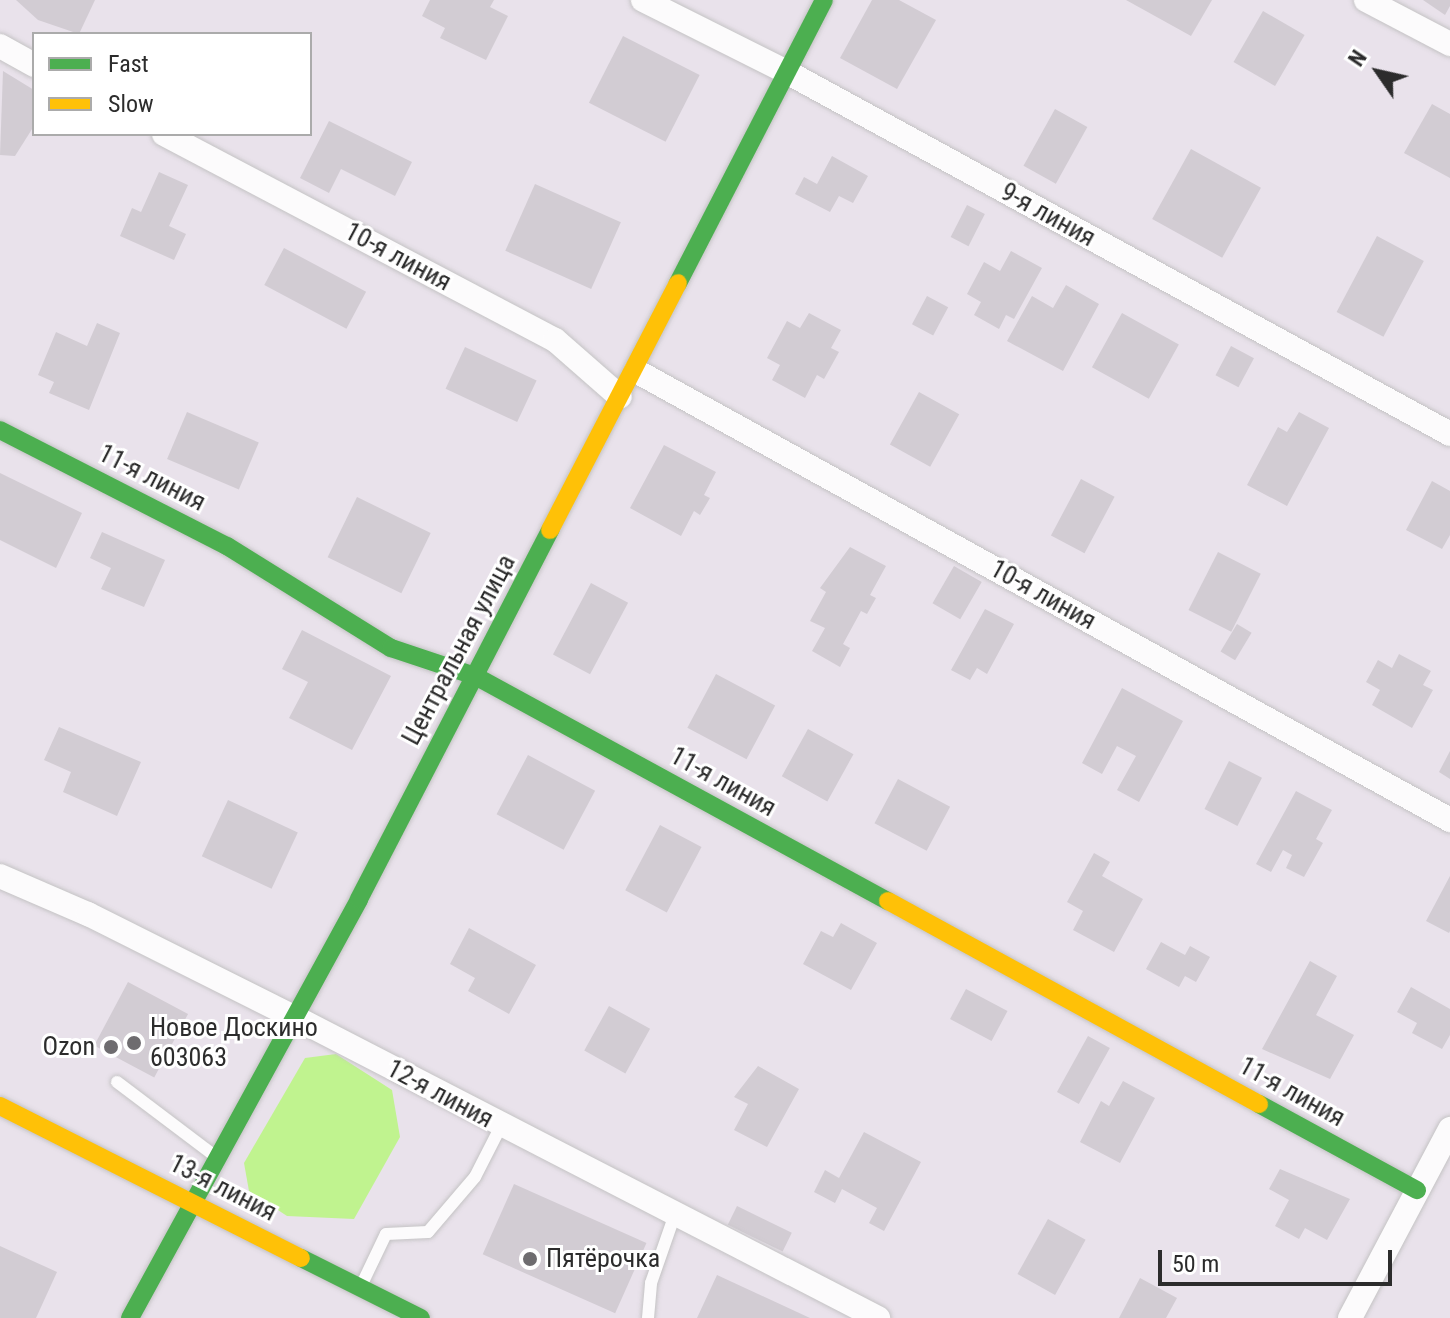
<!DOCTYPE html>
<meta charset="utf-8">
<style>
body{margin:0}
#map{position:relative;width:1450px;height:1318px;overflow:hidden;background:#e9e2eb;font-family:"Roboto Condensed",sans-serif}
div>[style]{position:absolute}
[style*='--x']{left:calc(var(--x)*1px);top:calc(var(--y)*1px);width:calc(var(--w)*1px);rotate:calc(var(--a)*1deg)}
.water>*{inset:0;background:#c0f38f}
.building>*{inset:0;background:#d2ccd3;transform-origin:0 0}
.roads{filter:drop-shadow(0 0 2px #c4c3c4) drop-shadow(0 0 2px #c4c3c4)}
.lane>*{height:12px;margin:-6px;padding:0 6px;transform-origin:6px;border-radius:6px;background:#fcfbfc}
.street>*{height:24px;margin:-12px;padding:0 12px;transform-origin:12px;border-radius:12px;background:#fcfbfc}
.fast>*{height:18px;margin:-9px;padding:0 9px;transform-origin:9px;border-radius:9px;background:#4caf50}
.slow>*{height:18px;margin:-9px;padding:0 9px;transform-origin:9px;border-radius:9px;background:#ffc107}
.dots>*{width:22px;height:22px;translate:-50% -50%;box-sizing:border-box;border:4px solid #fff;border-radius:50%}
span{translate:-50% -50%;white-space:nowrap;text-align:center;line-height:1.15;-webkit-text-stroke:6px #fff;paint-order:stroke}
.street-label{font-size:26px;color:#2c2c2c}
.poi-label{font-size:26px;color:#2c2c2c}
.left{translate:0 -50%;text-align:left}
.right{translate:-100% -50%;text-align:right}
.legend{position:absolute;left:32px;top:32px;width:280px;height:104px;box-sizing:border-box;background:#fff;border:2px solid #ababab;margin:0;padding:10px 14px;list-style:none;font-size:24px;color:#2c2c2c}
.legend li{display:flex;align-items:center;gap:16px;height:40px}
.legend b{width:40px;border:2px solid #ababab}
.north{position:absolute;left:1338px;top:32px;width:80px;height:80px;-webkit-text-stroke:6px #fff;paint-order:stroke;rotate:304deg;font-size:22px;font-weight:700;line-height:32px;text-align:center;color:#2c2c2c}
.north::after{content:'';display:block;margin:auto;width:28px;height:36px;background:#2c2c2c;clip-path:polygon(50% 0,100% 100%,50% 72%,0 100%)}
.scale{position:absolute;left:1158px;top:1250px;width:234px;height:36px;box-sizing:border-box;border:4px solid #2c2c2c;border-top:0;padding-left:10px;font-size:24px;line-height:28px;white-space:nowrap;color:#2c2c2c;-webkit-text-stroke:6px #fff;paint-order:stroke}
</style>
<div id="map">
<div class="water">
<i style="clip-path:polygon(336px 1054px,392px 1090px,400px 1137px,354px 1219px,287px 1216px,249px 1191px,244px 1163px,305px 1058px)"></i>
</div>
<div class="building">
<i style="clip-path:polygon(16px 0,95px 0,79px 34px,38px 20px)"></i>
<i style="clip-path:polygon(430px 0,494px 0,490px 7px,508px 16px,486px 60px,440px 38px,445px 28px,422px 16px)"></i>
<i style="clip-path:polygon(872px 0,899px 0,936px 20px,897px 89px,840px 58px)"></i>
<i style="clip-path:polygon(1126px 0,1212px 0,1191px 36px)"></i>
<i style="clip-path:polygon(1423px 0,1450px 0,1450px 6px,1445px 15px)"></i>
<i style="left:1263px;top:11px;width:48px;height:59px;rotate:30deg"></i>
<i style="left:623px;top:36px;width:86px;height:75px;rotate:27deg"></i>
<i style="clip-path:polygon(3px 71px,34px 90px,34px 126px,15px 156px,0 155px)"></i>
<i style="clip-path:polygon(1432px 104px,1450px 114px,1450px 178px,1404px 153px)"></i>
<i style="left:1055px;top:109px;width:37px;height:65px;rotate:29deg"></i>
<i style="clip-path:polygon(329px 121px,412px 162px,395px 196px,341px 169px,329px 193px,300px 178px)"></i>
<i style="left:1191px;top:149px;width:80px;height:80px;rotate:29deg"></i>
<i style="clip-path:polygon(832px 156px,868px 176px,853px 203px,839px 196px,830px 212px,795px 194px,804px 177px,817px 184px)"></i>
<i style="clip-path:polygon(159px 172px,188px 185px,169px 226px,186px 234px,174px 260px,120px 236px,132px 208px,141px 212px)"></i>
<i style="left:535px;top:184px;width:94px;height:73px;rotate:24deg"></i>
<i style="left:967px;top:205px;width:20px;height:36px;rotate:27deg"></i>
<i style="left:1377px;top:236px;width:53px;height:86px;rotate:28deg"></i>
<i style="left:284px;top:248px;width:93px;height:42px;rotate:28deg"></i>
<i style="clip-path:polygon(1011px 251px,1042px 268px,1014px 319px,1006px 315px,999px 329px,974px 315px,981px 302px,967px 294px,984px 262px,1000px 271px)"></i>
<i style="clip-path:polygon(1066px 285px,1099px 304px,1063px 371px,1007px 341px,1032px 296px,1053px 308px)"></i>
<i style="left:927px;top:296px;width:24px;height:32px;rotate:28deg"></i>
<i style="clip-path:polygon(809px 313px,841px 330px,831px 348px,839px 352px,824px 379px,817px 375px,805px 398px,772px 380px,780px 365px,767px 358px,787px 321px,800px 328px)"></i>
<i style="left:1122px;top:313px;width:65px;height:62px;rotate:29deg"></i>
<i style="clip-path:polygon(97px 323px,120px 333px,89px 410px,49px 393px,54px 382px,38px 375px,56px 332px,87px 346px)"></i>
<i style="left:1231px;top:346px;width:26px;height:33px;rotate:28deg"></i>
<i style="left:465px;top:347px;width:79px;height:46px;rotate:25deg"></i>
<i style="left:919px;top:392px;width:46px;height:60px;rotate:29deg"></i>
<i style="left:187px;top:412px;width:78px;height:51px;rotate:23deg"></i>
<i style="clip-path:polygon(1299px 412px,1329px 428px,1287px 506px,1247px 485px,1278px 427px,1287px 432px)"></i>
<i style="clip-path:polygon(664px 445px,716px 472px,704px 495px,710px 498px,700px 515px,694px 511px,681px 536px,630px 508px)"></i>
<i style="clip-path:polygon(0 473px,82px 513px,56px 568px,0 540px)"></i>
<i style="left:1081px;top:479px;width:38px;height:64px;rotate:28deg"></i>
<i style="clip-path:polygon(1432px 481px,1450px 491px,1450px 535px,1442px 549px,1406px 530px)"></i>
<i style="left:357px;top:497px;width:82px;height:67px;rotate:26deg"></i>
<i style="clip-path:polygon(102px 532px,165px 560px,144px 607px,101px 589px,111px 568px,90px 558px)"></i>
<i style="clip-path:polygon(850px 547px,886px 566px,870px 595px,876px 598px,867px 614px,861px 611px,843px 644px,850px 648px,840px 667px,812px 651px,825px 628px,810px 621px,826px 592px,820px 588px)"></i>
<i style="left:1218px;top:552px;width:48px;height:65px;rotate:27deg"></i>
<i style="left:954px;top:566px;width:32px;height:43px;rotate:30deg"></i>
<i style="left:591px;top:583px;width:42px;height:81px;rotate:28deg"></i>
<i style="clip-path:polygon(985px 609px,1014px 624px,987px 674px,977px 668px,970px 680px,951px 670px)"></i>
<i style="left:1237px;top:624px;width:17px;height:32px;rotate:31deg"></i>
<i style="clip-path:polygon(302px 630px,391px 676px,352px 750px,289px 718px,308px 682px,282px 669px)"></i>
<i style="clip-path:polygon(1399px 654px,1431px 671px,1423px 685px,1433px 690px,1412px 728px,1372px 705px,1380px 690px,1366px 682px,1378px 660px,1392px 668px)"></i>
<i style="left:716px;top:674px;width:67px;height:61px;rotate:28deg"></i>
<i style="clip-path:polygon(1122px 688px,1183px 721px,1139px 802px,1117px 790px,1136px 756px,1117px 746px,1102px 774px,1082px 763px)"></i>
<i style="clip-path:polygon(59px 727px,141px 762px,117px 816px,63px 792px,71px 772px,44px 760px)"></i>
<i style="left:808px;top:729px;width:52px;height:54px;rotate:29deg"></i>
<i style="clip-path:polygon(1450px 751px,1450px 779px,1439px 772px)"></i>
<i style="left:528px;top:755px;width:76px;height:67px;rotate:28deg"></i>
<i style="left:1229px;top:761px;width:37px;height:54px;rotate:27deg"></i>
<i style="left:898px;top:779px;width:59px;height:50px;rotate:28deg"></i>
<i style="clip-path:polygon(1296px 791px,1332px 810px,1316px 839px,1323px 843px,1304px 877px,1286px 868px,1292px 855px,1283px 850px,1271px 872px,1256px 864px)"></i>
<i style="left:228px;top:800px;width:77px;height:62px;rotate:25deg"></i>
<i style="left:660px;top:825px;width:47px;height:74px;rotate:28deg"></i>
<i style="clip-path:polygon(1094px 853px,1110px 862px,1102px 876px,1143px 899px,1114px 952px,1073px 930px,1083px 911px,1067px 902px)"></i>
<i style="clip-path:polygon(1450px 876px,1450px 931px,1449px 933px,1426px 921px)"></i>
<i style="clip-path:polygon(841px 923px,877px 943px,851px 990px,803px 964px,821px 931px,833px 937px)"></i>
<i style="clip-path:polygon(469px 928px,536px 965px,509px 1014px,468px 991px,475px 978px,450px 964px)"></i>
<i style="clip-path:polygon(1161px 942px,1185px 955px,1190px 946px,1210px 957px,1196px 982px,1185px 976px,1179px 987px,1146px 969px)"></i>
<i style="clip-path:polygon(1310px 961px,1337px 976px,1316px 1015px,1354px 1035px,1330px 1079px,1262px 1049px)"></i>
<i style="left:128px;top:982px;width:68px;height:72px;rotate:28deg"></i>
<i style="clip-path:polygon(1411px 987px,1450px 1009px,1450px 1035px,1442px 1049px,1412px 1033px,1417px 1023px,1397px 1012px)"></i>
<i style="left:966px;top:989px;width:47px;height:34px;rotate:28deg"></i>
<i style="left:609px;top:1006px;width:47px;height:51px;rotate:29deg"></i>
<i style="left:1088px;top:1036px;width:25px;height:64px;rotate:29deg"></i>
<i style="clip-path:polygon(758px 1066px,799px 1089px,767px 1147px,734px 1130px,748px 1104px,734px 1097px)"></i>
<i style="clip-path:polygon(1123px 1081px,1155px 1098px,1120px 1163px,1080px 1142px,1101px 1101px,1109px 1106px)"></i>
<i style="clip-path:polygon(864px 1132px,921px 1162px,884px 1231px,869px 1223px,877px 1208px,842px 1189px,835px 1203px,814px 1192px,825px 1170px,839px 1178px)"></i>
<i style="clip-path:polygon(1280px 1169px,1350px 1199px,1327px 1240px,1305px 1228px,1299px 1239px,1275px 1226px,1289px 1200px,1269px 1189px)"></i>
<i style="left:514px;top:1184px;width:145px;height:77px;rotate:24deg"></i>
<i style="left:737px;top:1206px;width:61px;height:21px;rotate:26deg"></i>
<i style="left:1048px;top:1219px;width:43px;height:63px;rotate:29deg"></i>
<i style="clip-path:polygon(0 1246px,57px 1272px,36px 1318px,0 1318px)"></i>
<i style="clip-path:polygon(717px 1275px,810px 1318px,697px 1318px)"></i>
<i style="clip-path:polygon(1140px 1278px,1177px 1298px,1166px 1318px,1119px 1318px)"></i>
</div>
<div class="roads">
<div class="lane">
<i style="--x:117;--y:1082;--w:123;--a:37.1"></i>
<i style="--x:362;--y:1284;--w:55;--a:-64.4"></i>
<i style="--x:386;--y:1234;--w:42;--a:-2.7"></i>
<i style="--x:428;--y:1232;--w:72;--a:-49.5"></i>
<i style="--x:475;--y:1177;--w:57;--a:-63"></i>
<i style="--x:648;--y:1318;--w:35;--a:-85"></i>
<i style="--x:651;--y:1283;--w:73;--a:-70.8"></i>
</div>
<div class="street">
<i style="--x:643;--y:0;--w:161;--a:26.6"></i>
<i style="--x:787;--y:72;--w:755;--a:28.63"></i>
<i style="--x:1366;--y:0;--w:95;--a:27.6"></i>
<i style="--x:0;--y:46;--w:39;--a:29"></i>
<i style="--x:164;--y:134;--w:442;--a:27.8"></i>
<i style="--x:555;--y:340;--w:86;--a:41.2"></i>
<i style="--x:636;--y:371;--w:930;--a:28.88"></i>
<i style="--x:0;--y:876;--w:96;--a:23.4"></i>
<i style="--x:88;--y:914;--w:233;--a:26.6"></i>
<i style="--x:296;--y:1018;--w:655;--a:27.27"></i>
<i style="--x:1350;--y:1318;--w:214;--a:-62.1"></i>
</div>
<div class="fast">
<i style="--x:678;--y:283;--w:318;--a:-62.7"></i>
<i style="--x:0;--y:430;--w:255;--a:27.1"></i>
<i style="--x:227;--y:546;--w:193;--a:31.9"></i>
<i style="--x:391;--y:648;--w:89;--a:18.4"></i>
<i style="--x:475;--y:676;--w:470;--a:28.6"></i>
<i style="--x:1259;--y:1104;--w:180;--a:28.6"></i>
<i style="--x:301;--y:1258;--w:134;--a:26.6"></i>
<i style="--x:130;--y:1318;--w:477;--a:-61.3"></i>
<i style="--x:359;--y:899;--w:416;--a:-62.6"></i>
</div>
<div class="slow">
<i style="--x:550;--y:530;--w:278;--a:-62.6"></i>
<i style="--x:888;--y:901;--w:423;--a:28.7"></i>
<i style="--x:0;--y:1106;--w:337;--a:26.8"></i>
</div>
</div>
<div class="dots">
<i style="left:134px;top:1043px;background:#6e6c6f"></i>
<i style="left:111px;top:1047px;background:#6e6c6f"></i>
<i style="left:530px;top:1259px;background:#6e6c6f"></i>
</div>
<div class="street-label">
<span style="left:1048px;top:215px;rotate:29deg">9-я линия</span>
<span style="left:398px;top:257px;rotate:28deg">10-я линия</span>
<span style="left:152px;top:478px;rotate:27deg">11-я линия</span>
<span style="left:1043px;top:595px;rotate:29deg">10-я линия</span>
<span style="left:459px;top:650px;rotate:-62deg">Центральная улица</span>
<span style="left:723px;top:782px;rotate:29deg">11-я линия</span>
<span style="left:1292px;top:1092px;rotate:29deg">11-я линия</span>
<span style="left:440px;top:1094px;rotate:28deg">12-я линия</span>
<span style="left:223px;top:1188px;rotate:27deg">13-я линия</span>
</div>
<div class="poi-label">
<span class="left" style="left:150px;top:1043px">Новое Доскино<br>603063</span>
<span class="right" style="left:95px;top:1047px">Ozon</span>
<span class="left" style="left:546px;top:1259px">Пятёрочка</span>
</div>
<ul class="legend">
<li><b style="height:10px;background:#4caf50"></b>Fast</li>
<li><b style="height:10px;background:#ffc107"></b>Slow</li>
</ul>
<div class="north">N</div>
<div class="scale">50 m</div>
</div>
